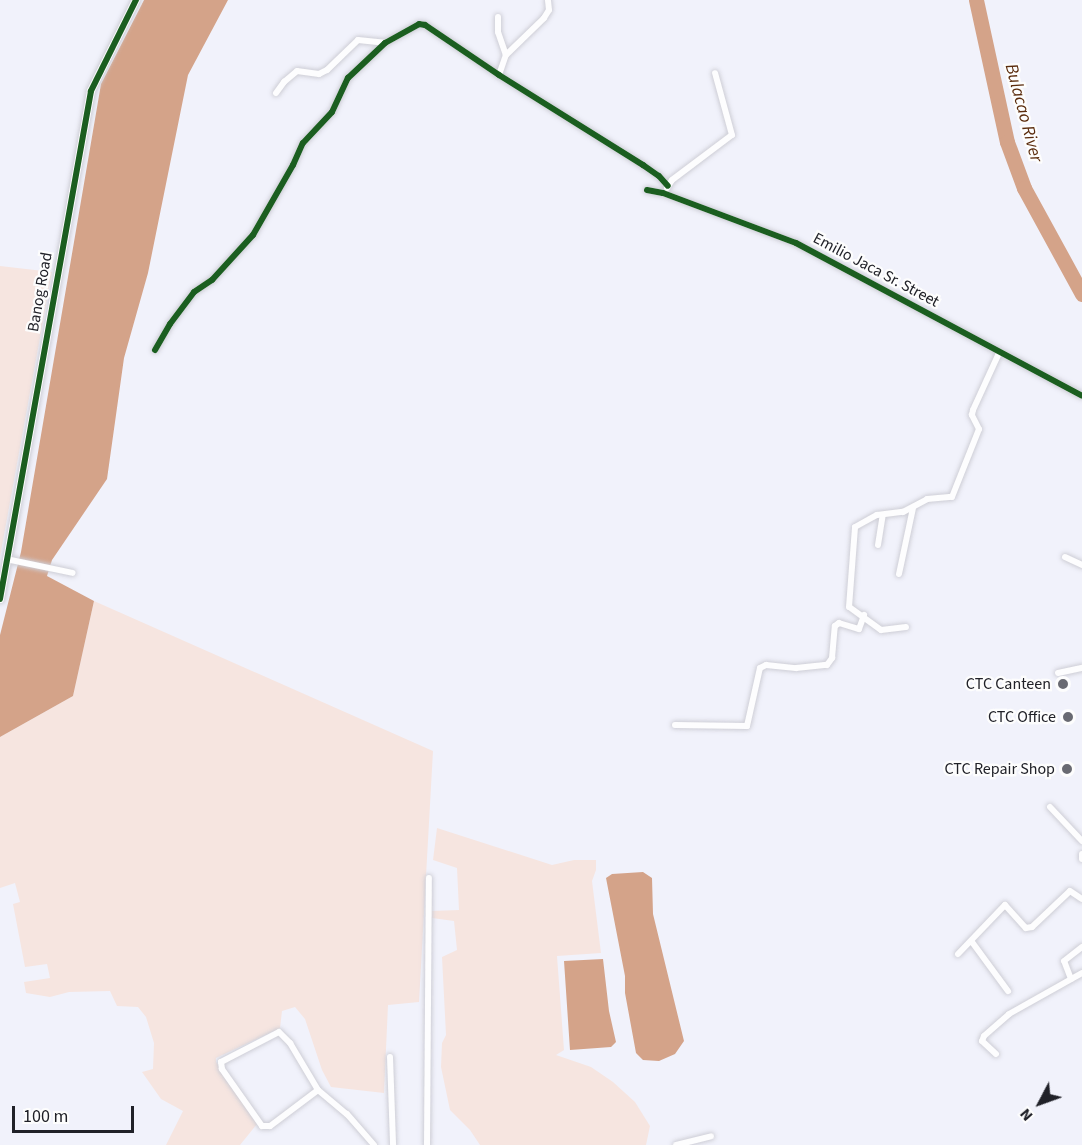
<!DOCTYPE html>
<style>
body{margin:0}
#map{position:relative;width:1082px;height:1145px;overflow:hidden;background:#f1f2fb;font-family:"Source Sans 3",sans-serif}
div>[style]{position:absolute}
[style*='--x']{left:calc(var(--x)*1px);top:calc(var(--y)*1px);width:calc(var(--w)*1px);rotate:calc(var(--a)*1deg)}
.green>*{inset:0;background:#f6e5e0}
.water>*{inset:0;background:#d4a389}
.river>*{height:15px;margin:-7.5px;padding:0 7.5px;transform-origin:7.5px;border-radius:7.5px;background:#d4a389}
.roads{filter:drop-shadow(0 0 2px #ceced6) drop-shadow(0 0 2px #ceced6)}
.minor>*{height:6px;margin:-3px;padding:0 3px;transform-origin:3px;border-radius:3px;background:#fdfdfe}
.tertiary>*{height:8px;margin:-4px;padding:0 4px;transform-origin:4px;border-radius:4px;background:#fdfdfe}
.cycleway>*{height:6px;margin:-3px;padding:0 3px;transform-origin:3px;border-radius:3px;background:#1b5e20}
.dots>*{width:16px;height:16px;translate:-50% -50%;box-sizing:border-box;border:3px solid #fdfdfd;border-radius:50%}
span{translate:-50% -50%;white-space:nowrap;text-align:center;line-height:1.15;-webkit-text-stroke:4.5px #fdfdfd;paint-order:stroke}
.street-label{font-size:16px;color:#202128}
.poi-label{font-size:16px;color:#202128}
.right{translate:-100% -50%;text-align:right}
.water-label{font-size:18px;color:#5a2b0c;font-style:italic}
.north{position:absolute;left:1010px;top:1073px;width:60px;height:60px;-webkit-text-stroke:4px #fdfdfd;paint-order:stroke;rotate:229deg;font-size:16px;font-weight:700;line-height:24px;text-align:center;color:#202128}
.north::after{content:'';display:block;margin:auto;width:21px;height:27px;background:#202128;clip-path:polygon(50% 0,100% 100%,50% 72%,0 100%)}
.scale{position:absolute;left:12px;top:1106px;width:122px;height:27px;box-sizing:border-box;border:3px solid #202128;border-top:0;padding-left:8px;font-size:18px;line-height:21px;white-space:nowrap;color:#202128;-webkit-text-stroke:4px #fdfdfd;paint-order:stroke}
</style>
<div id="map">
<div class="green">
<i style="clip-path:polygon(0 266px,52px 272px,0 557px)"></i>
<i style="clip-path:polygon(94px 601px,433px 751px,419px 1002px,388px 1005px,384px 1093px,331px 1087px,322px 1070px,305px 1019px,295px 1007px,282px 1011px,280px 1028px,216px 1058px,216px 1062px,257px 1124px,240px 1145px,166px 1145px,183px 1111px,161px 1099px,142px 1072px,153px 1069px,154px 1043px,146px 1017px,138px 1007px,117px 1006px,110px 991px,69px 992px,50px 997px,26px 993px,24px 982px,50px 978px,47px 964px,25px 967px,13px 904px,20px 902px,15px 883px,0 888px,0 737px,73px 696px)"></i>
<i style="clip-path:polygon(437px 828px,552px 865px,574px 860px,596px 860px,596px 870px,592px 881px,601px 953px,557px 956px,564px 1050px,556px 1055px,591px 1067px,613px 1082px,635px 1102px,650px 1126px,646px 1145px,480px 1145px,470px 1130px,450px 1110px,441px 1067px,442px 1043px,446px 1035px,442px 957px,457px 950px,454px 921px,432px 918px,431px 911px,459px 910px,457px 868px,433px 860px)"></i>
</div>
<div class="water">
<i style="clip-path:polygon(144px 0,228px 0,188px 75px,148px 273px,124px 358px,107px 479px,52px 560px,47px 576px,94px 601px,73px 696px,0 737px,0 635px,21px 552px,101px 84px)"></i>
<i style="clip-path:polygon(643px 872px,652px 878px,653px 914px,684px 1041px,675px 1054px,659px 1061px,643px 1060px,636px 1053px,625px 993px,625px 976px,606px 878px,612px 874px)"></i>
<i style="clip-path:polygon(603px 959px,609px 1011px,616px 1042px,611px 1047px,570px 1050px,564px 961px)"></i>
</div>
<div class="river">
<i style="--x:976;--y:0;--w:145;--a:77.7"></i>
<i style="--x:1007;--y:142;--w:49;--a:69.7"></i>
<i style="--x:1024;--y:188;--w:121;--a:61.3"></i>
</div>
<div class="roads">
<div class="minor">
<i style="--x:498;--y:17;--w:15;--a:90"></i>
<i style="--x:498;--y:32;--w:24;--a:71"></i>
<i style="--x:499;--y:75;--w:21;--a:-71"></i>
<i style="--x:506;--y:55;--w:53;--a:-44.2"></i>
<i style="--x:544;--y:18;--w:9;--a:-58"></i>
<i style="--x:549;--y:10;--w:10;--a:-96"></i>
<i style="--x:276;--y:93;--w:14;--a:-54"></i>
<i style="--x:284;--y:82;--w:17;--a:-40"></i>
<i style="--x:297;--y:71;--w:22;--a:8"></i>
<i style="--x:319;--y:74;--w:9;--a:-27"></i>
<i style="--x:327;--y:70;--w:43;--a:-44.1"></i>
<i style="--x:358;--y:40;--w:27;--a:6"></i>
<i style="--x:667;--y:188;--w:9;--a:-58"></i>
<i style="--x:672;--y:180;--w:75;--a:-36.9"></i>
<i style="--x:732;--y:135;--w:64;--a:-105.3"></i>
<i style="--x:647;--y:190;--w:16;--a:11"></i>
<i style="--x:663;--y:193;--w:142;--a:20.6"></i>
<i style="--x:796;--y:243;--w:324;--a:28.1"></i>
<i style="--x:155;--y:350;--w:30;--a:-60"></i>
<i style="--x:170;--y:324;--w:40;--a:-53"></i>
<i style="--x:194;--y:292;--w:22;--a:-34"></i>
<i style="--x:212;--y:280;--w:61;--a:-47.7"></i>
<i style="--x:253;--y:235;--w:81;--a:-60.3"></i>
<i style="--x:293;--y:165;--w:24;--a:-66"></i>
<i style="--x:303;--y:143;--w:42;--a:-46.9"></i>
<i style="--x:332;--y:112;--w:38;--a:-65"></i>
<i style="--x:348;--y:78;--w:51;--a:-43.4"></i>
<i style="--x:385;--y:43;--w:39;--a:-29"></i>
<i style="--x:419;--y:24;--w:6;--a:9"></i>
<i style="--x:425;--y:25;--w:89;--a:34"></i>
<i style="--x:499;--y:75;--w:170;--a:32"></i>
<i style="--x:643;--y:165;--w:19;--a:35"></i>
<i style="--x:659;--y:176;--w:13;--a:48"></i>
<i style="--x:878;--y:545;--w:30;--a:-81"></i>
<i style="--x:1065;--y:557;--w:19;--a:25"></i>
<i style="--x:6;--y:559;--w:68;--a:11.8"></i>
<i style="--x:899;--y:574;--w:67;--a:-78"></i>
<i style="--x:906;--y:627;--w:25;--a:173"></i>
<i style="--x:881;--y:630;--w:39;--a:-144"></i>
<i style="--x:849;--y:607;--w:80;--a:-85.7"></i>
<i style="--x:855;--y:527;--w:25;--a:-29"></i>
<i style="--x:877;--y:515;--w:26;--a:-7"></i>
<i style="--x:903;--y:512;--w:27;--a:-28"></i>
<i style="--x:927;--y:499;--w:25;--a:-5"></i>
<i style="--x:952;--y:497;--w:73;--a:-68.3"></i>
<i style="--x:979;--y:429;--w:16;--a:-117"></i>
<i style="--x:972;--y:415;--w:5;--a:-79"></i>
<i style="--x:973;--y:410;--w:63;--a:-65.5"></i>
<i style="--x:1058;--y:673;--w:25;--a:-12"></i>
<i style="--x:675;--y:725;--w:72;--a:0.8"></i>
<i style="--x:747;--y:726;--w:59;--a:-77.4"></i>
<i style="--x:760;--y:668;--w:7;--a:-27"></i>
<i style="--x:766;--y:665;--w:30;--a:6"></i>
<i style="--x:796;--y:668;--w:31;--a:-6"></i>
<i style="--x:827;--y:665;--w:9;--a:-54"></i>
<i style="--x:832;--y:658;--w:32;--a:-85"></i>
<i style="--x:835;--y:626;--w:5;--a:-37"></i>
<i style="--x:839;--y:623;--w:21;--a:17"></i>
<i style="--x:859;--y:629;--w:15;--a:-70"></i>
<i style="--x:1050;--y:807;--w:47;--a:46.7"></i>
<i style="--x:1082;--y:854;--w:5;--a:90"></i>
<i style="--x:972;--y:942;--w:61;--a:53.7"></i>
<i style="--x:958;--y:954;--w:68;--a:-46.2"></i>
<i style="--x:1005;--y:905;--w:31;--a:48"></i>
<i style="--x:1026;--y:928;--w:6;--a:-9"></i>
<i style="--x:1032;--y:927;--w:52;--a:-43.5"></i>
<i style="--x:1070;--y:891;--w:14;--a:34"></i>
<i style="--x:1071;--y:979;--w:19;--a:-111"></i>
<i style="--x:1064;--y:961;--w:23;--a:-38"></i>
<i style="--x:996;--y:1054;--w:19;--a:-137"></i>
<i style="--x:982;--y:1041;--w:5;--a:-68"></i>
<i style="--x:984;--y:1036;--w:33;--a:-41"></i>
<i style="--x:1009;--y:1014;--w:84;--a:-29.3"></i>
<i style="--x:390;--y:1057;--w:88;--a:88"></i>
<i style="--x:318;--y:1090;--w:60;--a:143.1"></i>
<i style="--x:270;--y:1126;--w:8;--a:180"></i>
<i style="--x:262;--y:1126;--w:70;--a:-125.1"></i>
<i style="--x:222;--y:1069;--w:7;--a:-98"></i>
<i style="--x:221;--y:1062;--w:65;--a:-27.3"></i>
<i style="--x:279;--y:1032;--w:16;--a:45"></i>
<i style="--x:290;--y:1043;--w:55;--a:59.2"></i>
<i style="--x:318;--y:1090;--w:38;--a:40"></i>
<i style="--x:347;--y:1114;--w:41;--a:48.9"></i>
<i style="--x:427;--y:1145;--w:267;--a:-89.6"></i>
<i style="--x:676;--y:1145;--w:36;--a:-14"></i>
</div>
<div class="tertiary">
<i style="--x:0;--y:599;--w:516;--a:-79.84"></i>
<i style="--x:91;--y:91;--w:102;--a:-63.7"></i>
</div>
</div>
<div class="cycleway">
<i style="--x:647;--y:190;--w:16;--a:11"></i>
<i style="--x:663;--y:193;--w:142;--a:20.6"></i>
<i style="--x:796;--y:243;--w:324;--a:28.1"></i>
<i style="--x:155;--y:350;--w:30;--a:-60"></i>
<i style="--x:170;--y:324;--w:40;--a:-53"></i>
<i style="--x:194;--y:292;--w:22;--a:-34"></i>
<i style="--x:212;--y:280;--w:61;--a:-47.7"></i>
<i style="--x:253;--y:235;--w:81;--a:-60.3"></i>
<i style="--x:293;--y:165;--w:24;--a:-66"></i>
<i style="--x:303;--y:143;--w:42;--a:-46.9"></i>
<i style="--x:332;--y:112;--w:38;--a:-65"></i>
<i style="--x:348;--y:78;--w:51;--a:-43.4"></i>
<i style="--x:385;--y:43;--w:39;--a:-29"></i>
<i style="--x:419;--y:24;--w:6;--a:9"></i>
<i style="--x:425;--y:25;--w:89;--a:34"></i>
<i style="--x:499;--y:75;--w:170;--a:32"></i>
<i style="--x:643;--y:165;--w:19;--a:35"></i>
<i style="--x:659;--y:176;--w:13;--a:48"></i>
<i style="--x:0;--y:599;--w:516;--a:-79.84"></i>
<i style="--x:91;--y:91;--w:102;--a:-63.7"></i>
</div>
<div class="dots">
<i style="left:1063px;top:684px;background:#696a72"></i>
<i style="left:1068px;top:717px;background:#696a72"></i>
<i style="left:1067px;top:769px;background:#696a72"></i>
</div>
<div class="street-label">
<span style="left:876px;top:270px;rotate:28deg">Emilio Jaca Sr. Street</span>
<span style="left:40px;top:292px;rotate:-80deg">Banog Road</span>
</div>
<div class="poi-label">
<span class="right" style="left:1051px;top:684px">CTC Canteen</span>
<span class="right" style="left:1056px;top:717px">CTC Office</span>
<span class="right" style="left:1055px;top:769px">CTC Repair Shop</span>
</div>
<div class="water-label">
<span style="left:1023px;top:113px;rotate:75deg">Bulacao River</span>
</div>
<div class="north">N</div>
<div class="scale">100 m</div>
</div>
